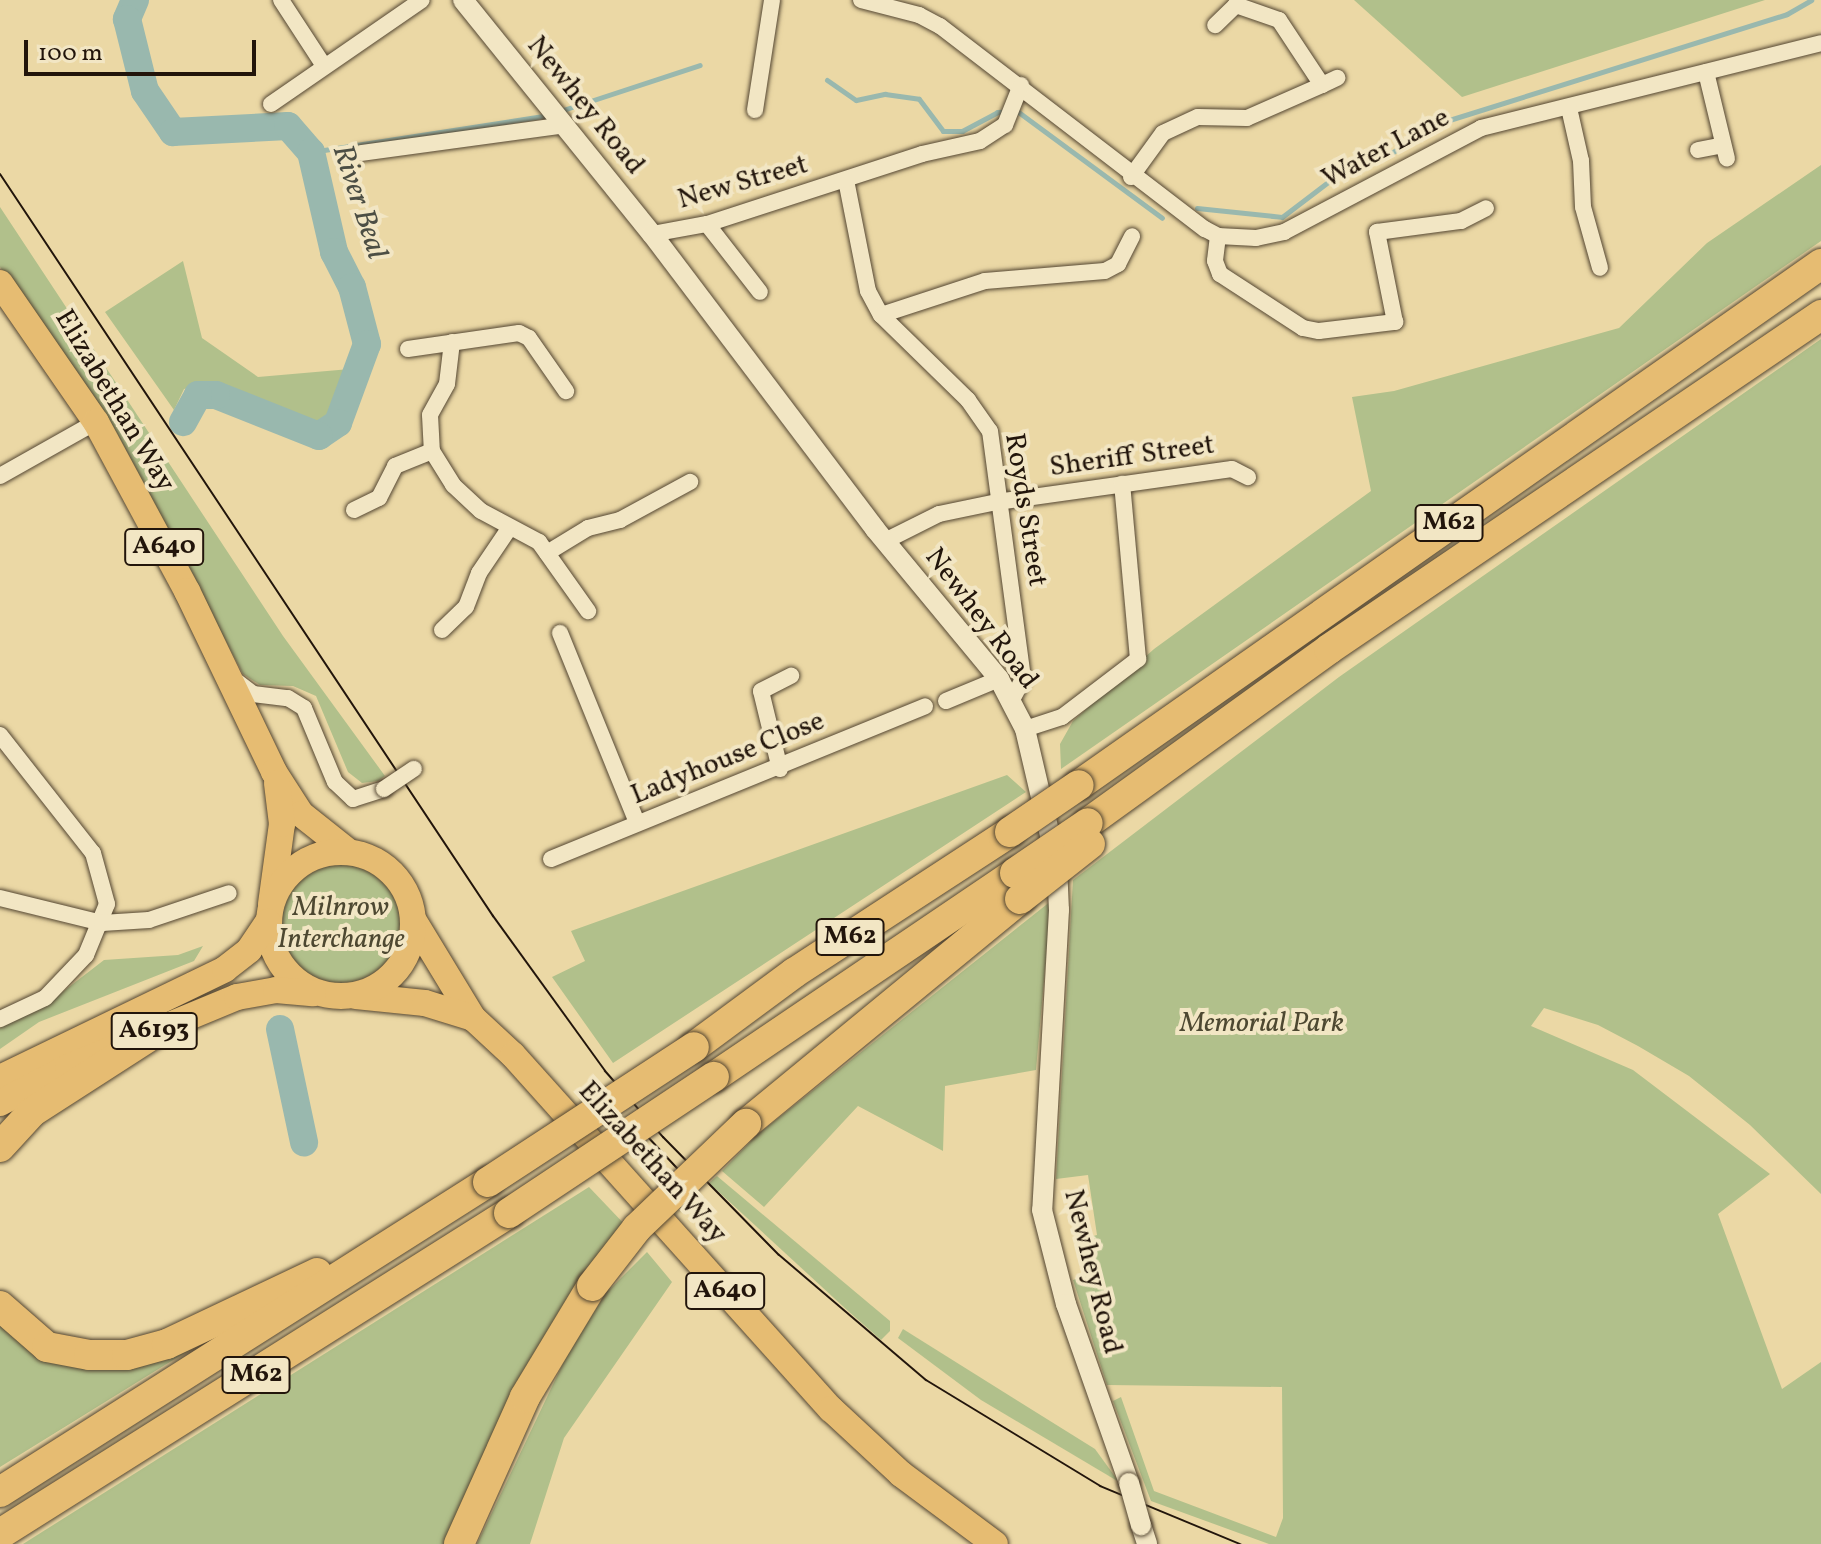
<!DOCTYPE html>
<style>
body{margin:0}
#map{position:relative;width:1821px;height:1544px;overflow:hidden;background:#ebd8a5;font-family:Vollkorn,serif}
div>[style]{position:absolute}
[style*='--x']{left:calc(var(--x)*1px);top:calc(var(--y)*1px);width:calc(var(--w)*1px);rotate:calc(var(--a)*1deg)}
.green>*{inset:0;background:#b1c08b}
.round{border-radius:50%}
.stream>*{height:5px;margin:-2.5px;padding:0 2.5px;transform-origin:2.5px;border-radius:2.5px;background:#99b8ae}
.river>*{height:28px;margin:-14px;padding:0 14px;transform-origin:14px;border-radius:14px;background:#99b8ae}
.roads{filter:drop-shadow(0 0 2px #544632) drop-shadow(0 0 2px #544632)}
.minor>*{height:16px;margin:-8px;padding:0 8px;transform-origin:8px;border-radius:8px;background:#f2e6c4}
.tertiary>*{height:20px;margin:-10px;padding:0 10px;transform-origin:10px;border-radius:10px;background:#f2e6c4}
.primary>*{height:26px;margin:-13px;padding:0 13px;transform-origin:13px;border-radius:13px;background:#e6bc72}
.trunk>*{height:26px;margin:-13px;padding:0 13px;transform-origin:13px;border-radius:13px;background:#e6bc72}
.trunk>.ring{margin:-13px;padding:0;box-sizing:content-box;background:none;border:26px solid #e6bc72;border-radius:50%}
.motorway>*{height:30px;margin:-15px;padding:0 15px;transform-origin:15px;border-radius:15px;background:#e6bc72}
.tram>*{height:2px;margin:-1px;padding:0 1px;transform-origin:1px;border-radius:1px;background:#22150b}
.bridges{filter:drop-shadow(0 0 2px #544632) drop-shadow(0 0 2px #544632)}
.minor-bridge>*{height:16px;margin:-8px;padding:0 8px;transform-origin:8px;border-radius:8px;background:#f2e6c4}
.tertiary-bridge>*{height:20px;margin:-10px;padding:0 10px;transform-origin:10px;border-radius:10px;background:#f2e6c4}
.motorway-bridge>*{height:30px;margin:-15px;padding:0 15px;transform-origin:15px;border-radius:15px;background:#e6bc72}
span{translate:-50% -50%;white-space:nowrap;text-align:center;line-height:1.15;-webkit-text-stroke:8px #f2e6c4;paint-order:stroke}
.shield-label span{padding:2px 6px;background:#f2e6c4;border:2px solid;border-radius:6px;-webkit-text-stroke-width:0}
.shield-label{font-size:26px;color:#22150b;font-weight:700}
.street-label{font-size:28px;color:#22150b}
.park-label{font-size:28px;color:#4d4831;font-style:italic}
.water-label{font-size:30px;color:#4c4e44;font-style:italic}
.scale{position:absolute;left:24px;top:40px;width:232px;height:36px;box-sizing:border-box;border:4px solid #22150b;border-top:0;padding-left:10px;font-size:24px;line-height:28px;white-space:nowrap;color:#22150b;-webkit-text-stroke:6px #f2e6c4;paint-order:stroke}
</style>
<div id="map">
<div class="green">
<i style="clip-path:polygon(1354px 0,1765px 0,1462px 97px)"></i>
<i style="clip-path:polygon(1821px 165px,1821px 241px,1061px 769px,1060px 744px,1073px 721px,1154px 649px,1371px 491px,1352px 397px,1394px 391px,1619px 328px,1707px 243px)"></i>
<i style="clip-path:polygon(0 207px,283px 636px,385px 776px,378px 781px,362px 783px,348px 772px,316px 696px,293px 686px,260px 685px,243px 674px,117px 433px,0 267px)"></i>
<i style="clip-path:polygon(183px 261px,202px 338px,258px 377px,350px 369px,335px 418px,314px 428px,206px 385px,184px 389px,174px 410px,105px 312px)"></i>
<i style="clip-path:polygon(1821px 339px,1821px 1194px,1750px 1125px,1689px 1076px,1638px 1046px,1598px 1025px,1544px 1008px,1531px 1026px,1633px 1070px,1770px 1174px,1718px 1214px,1782px 1389px,1821px 1362px,1821px 1544px,1269px 1544px,1151px 1501px,1113px 1401px,1121px 1397px,1154px 1491px,1276px 1537px,1283px 1518px,1282px 1387px,1107px 1385px,1073px 1280px,1092px 1274px,1085px 1238px,1097px 1235px,1088px 1175px,1056px 1179px,1073px 880px,1339px 677px)"></i>
<i style="clip-path:polygon(1007px 775px,1026px 792px,613px 1063px,552px 977px,585px 961px,571px 931px)"></i>
<i class="round" style="left:282px;top:865px;width:118px;height:118px"></i>
<i style="clip-path:polygon(1051px 901px,1036px 1070px,945px 1086px,943px 1151px,858px 1106px,764px 1207px,722px 1171px,757px 1135px)"></i>
<i style="clip-path:polygon(203px 946px,194px 961px,39px 1022px,0 1049px,0 1028px,43px 1007px,104px 960px,178px 955px)"></i>
<i style="clip-path:polygon(717px 1176px,890px 1321px,890px 1331px,881px 1340px,847px 1310px,709px 1183px)"></i>
<i style="clip-path:polygon(589px 1187px,629px 1229px,447px 1544px,23px 1544px)"></i>
<i style="clip-path:polygon(647px 1252px,672px 1282px,564px 1438px,530px 1544px,477px 1544px,567px 1355px,606px 1293px)"></i>
<i style="clip-path:polygon(0 1318px,59px 1357px,241px 1318px,0 1467px)"></i>
<i style="clip-path:polygon(903px 1329px,1095px 1449px,1119px 1482px,981px 1400px,898px 1338px)"></i>
</div>
<div class="stream">
<i style="--x:827;--y:80;--w:35;--a:35"></i>
<i style="--x:856;--y:100;--w:30;--a:-12"></i>
<i style="--x:885;--y:94;--w:34;--a:8"></i>
<i style="--x:919;--y:99;--w:40;--a:53"></i>
<i style="--x:943;--y:131;--w:19;--a:0"></i>
<i style="--x:962;--y:131;--w:40;--a:-28"></i>
<i style="--x:997;--y:112;--w:20;--a:-3"></i>
<i style="--x:1017;--y:111;--w:180;--a:36.4"></i>
<i style="--x:560;--y:111;--w:147;--a:-18.2"></i>
<i style="--x:311;--y:152;--w:243;--a:-8.8"></i>
<i style="--x:1197;--y:208;--w:85;--a:6"></i>
<i style="--x:1282;--y:217;--w:73;--a:-37.2"></i>
<i style="--x:1340;--y:173;--w:49;--a:-20.3"></i>
<i style="--x:1386;--y:156;--w:69;--a:-30.3"></i>
<i style="--x:1446;--y:121;--w:357;--a:-17.4"></i>
<i style="--x:1787;--y:14;--w:28;--a:-30"></i>
</div>
<div class="river">
<i style="--x:135;--y:0;--w:21;--a:113"></i>
<i style="--x:127;--y:19;--w:74;--a:76"></i>
<i style="--x:145;--y:91;--w:50;--a:55.7"></i>
<i style="--x:173;--y:132;--w:115;--a:-3"></i>
<i style="--x:288;--y:126;--w:35;--a:49"></i>
<i style="--x:311;--y:152;--w:103;--a:77"></i>
<i style="--x:334;--y:252;--w:39;--a:63"></i>
<i style="--x:352;--y:287;--w:59;--a:75.3"></i>
<i style="--x:367;--y:344;--w:84;--a:110.2"></i>
<i style="--x:338;--y:423;--w:23;--a:146"></i>
<i style="--x:319;--y:436;--w:111;--a:-158.3"></i>
<i style="--x:216;--y:395;--w:18;--a:180"></i>
<i style="--x:198;--y:395;--w:31;--a:119"></i>
<i style="--x:280;--y:1029;--w:116;--a:78"></i>
</div>
<div class="roads">
<div class="minor">
<i style="--x:281;--y:0;--w:79;--a:56.9"></i>
<i style="--x:861;--y:0;--w:60;--a:14.5"></i>
<i style="--x:919;--y:15;--w:24;--a:28"></i>
<i style="--x:940;--y:26;--w:334;--a:37.5"></i>
<i style="--x:1205;--y:229;--w:15;--a:28"></i>
<i style="--x:1218;--y:236;--w:38;--a:3"></i>
<i style="--x:1256;--y:238;--w:29;--a:-12"></i>
<i style="--x:1284;--y:232;--w:223;--a:-27.8"></i>
<i style="--x:1481;--y:128;--w:350;--a:-14"></i>
<i style="--x:1706;--y:72;--w:89;--a:76.4"></i>
<i style="--x:1322;--y:85;--w:17;--a:-25"></i>
<i style="--x:271;--y:104;--w:183;--a:-34.6"></i>
<i style="--x:1569;--y:108;--w:54;--a:77.2"></i>
<i style="--x:1581;--y:161;--w:46;--a:87.5"></i>
<i style="--x:1583;--y:207;--w:63;--a:74.4"></i>
<i style="--x:755;--y:110;--w:111;--a:-81.2"></i>
<i style="--x:1698;--y:150;--w:25;--a:-11"></i>
<i style="--x:361;--y:153;--w:206;--a:-7.8"></i>
<i style="--x:1131;--y:177;--w:54;--a:-54"></i>
<i style="--x:1163;--y:133;--w:38;--a:-25"></i>
<i style="--x:1198;--y:117;--w:49;--a:1.2"></i>
<i style="--x:1247;--y:118;--w:82;--a:-23.7"></i>
<i style="--x:1322;--y:85;--w:78;--a:-123.5"></i>
<i style="--x:1279;--y:20;--w:46;--a:-160.8"></i>
<i style="--x:1236;--y:5;--w:29;--a:136"></i>
<i style="--x:846;--y:180;--w:113;--a:78.8"></i>
<i style="--x:868;--y:291;--w:27;--a:62"></i>
<i style="--x:881;--y:315;--w:122;--a:44.3"></i>
<i style="--x:968;--y:400;--w:38;--a:55"></i>
<i style="--x:990;--y:431;--w:250;--a:82.4"></i>
<i style="--x:1023;--y:679;--w:24;--a:118"></i>
<i style="--x:707;--y:224;--w:86;--a:52.1"></i>
<i style="--x:652;--y:234;--w:56;--a:-10.3"></i>
<i style="--x:707;--y:224;--w:226;--a:-18"></i>
<i style="--x:922;--y:154;--w:59;--a:-12.6"></i>
<i style="--x:980;--y:141;--w:30;--a:-33"></i>
<i style="--x:1005;--y:125;--w:43;--a:-68.2"></i>
<i style="--x:1218;--y:236;--w:25;--a:97"></i>
<i style="--x:1215;--y:261;--w:14;--a:69"></i>
<i style="--x:1220;--y:274;--w:99;--a:33"></i>
<i style="--x:1303;--y:328;--w:16;--a:11"></i>
<i style="--x:1319;--y:331;--w:77;--a:-6.8"></i>
<i style="--x:1395;--y:322;--w:92;--a:-101.3"></i>
<i style="--x:1377;--y:232;--w:85;--a:-7.5"></i>
<i style="--x:1461;--y:221;--w:28;--a:-27"></i>
<i style="--x:881;--y:315;--w:109;--a:-18.1"></i>
<i style="--x:985;--y:281;--w:120;--a:-4.8"></i>
<i style="--x:1105;--y:271;--w:15;--a:-28"></i>
<i style="--x:1118;--y:264;--w:31;--a:-63"></i>
<i style="--x:452;--y:342;--w:42;--a:96.8"></i>
<i style="--x:447;--y:384;--w:35;--a:119"></i>
<i style="--x:430;--y:415;--w:36;--a:87"></i>
<i style="--x:432;--y:451;--w:40;--a:58"></i>
<i style="--x:453;--y:485;--w:38;--a:43"></i>
<i style="--x:481;--y:511;--w:66;--a:28.1"></i>
<i style="--x:539;--y:542;--w:85;--a:54.6"></i>
<i style="--x:408;--y:349;--w:112;--a:-8.2"></i>
<i style="--x:519;--y:333;--w:11;--a:27"></i>
<i style="--x:529;--y:338;--w:65;--a:55.1"></i>
<i style="--x:0;--y:476;--w:110;--a:-29.4"></i>
<i style="--x:354;--y:510;--w:28;--a:-26"></i>
<i style="--x:379;--y:498;--w:36;--a:-63"></i>
<i style="--x:395;--y:466;--w:40;--a:-22"></i>
<i style="--x:885;--y:541;--w:60;--a:-26.6"></i>
<i style="--x:939;--y:514;--w:59;--a:-11.7"></i>
<i style="--x:997;--y:502;--w:237;--a:-8"></i>
<i style="--x:1232;--y:469;--w:18;--a:27"></i>
<i style="--x:547;--y:553;--w:48;--a:-31.4"></i>
<i style="--x:588;--y:528;--w:33;--a:-14"></i>
<i style="--x:620;--y:520;--w:80;--a:-28.5"></i>
<i style="--x:442;--y:630;--w:33;--a:-44"></i>
<i style="--x:466;--y:607;--w:36;--a:-69"></i>
<i style="--x:479;--y:573;--w:55;--a:-56"></i>
<i style="--x:560;--y:633;--w:205;--a:67.9"></i>
<i style="--x:236;--y:681;--w:21;--a:37"></i>
<i style="--x:253;--y:694;--w:35;--a:7"></i>
<i style="--x:288;--y:698;--w:19;--a:32"></i>
<i style="--x:304;--y:708;--w:80;--a:67.3"></i>
<i style="--x:335;--y:782;--w:25;--a:43"></i>
<i style="--x:353;--y:799;--w:33;--a:-18"></i>
<i style="--x:946;--y:701;--w:57;--a:-22.5"></i>
<i style="--x:1025;--y:729;--w:39;--a:-18"></i>
<i style="--x:1062;--y:717;--w:96;--a:-37.3"></i>
<i style="--x:1138;--y:659;--w:176;--a:-95.2"></i>
<i style="--x:0;--y:735;--w:150;--a:51.8"></i>
<i style="--x:93;--y:853;--w:53;--a:74.6"></i>
<i style="--x:107;--y:904;--w:55;--a:112.4"></i>
<i style="--x:86;--y:955;--w:59;--a:133.6"></i>
<i style="--x:45;--y:998;--w:50;--a:155"></i>
<i style="--x:780;--y:769;--w:80;--a:-103.7"></i>
<i style="--x:761;--y:691;--w:34;--a:-27"></i>
<i style="--x:551;--y:859;--w:404;--a:-22.2"></i>
<i style="--x:0;--y:898;--w:105;--a:13.8"></i>
<i style="--x:102;--y:923;--w:47;--a:-3.7"></i>
<i style="--x:149;--y:920;--w:84;--a:-18.6"></i>
</div>
<div class="tertiary">
<i style="--x:463;--y:0;--w:301;--a:51.1"></i>
<i style="--x:652;--y:234;--w:370;--a:52.9"></i>
<i style="--x:875;--y:529;--w:195;--a:50.4"></i>
<i style="--x:999;--y:679;--w:56;--a:62.5"></i>
<i style="--x:1025;--y:729;--w:140;--a:76.8"></i>
<i style="--x:1057;--y:865;--w:45;--a:87.5"></i>
<i style="--x:1059;--y:910;--w:300;--a:93.2"></i>
<i style="--x:1042;--y:1210;--w:97;--a:75.7"></i>
<i style="--x:1066;--y:1304;--w:190;--a:70.6"></i>
<i style="--x:1141;--y:1525;--w:20;--a:72"></i>
</div>
<div class="primary">
<i style="--x:0;--y:283;--w:169;--a:55.4"></i>
<i style="--x:96;--y:422;--w:192;--a:61.7"></i>
<i style="--x:187;--y:591;--w:201;--a:64.3"></i>
<i style="--x:274;--y:772;--w:50;--a:57.3"></i>
<i style="--x:301;--y:814;--w:61;--a:38.4"></i>
<i style="--x:271;--y:904;--w:81;--a:-82.2"></i>
<i style="--x:282;--y:824;--w:41;--a:-97"></i>
<i style="--x:414;--y:921;--w:114;--a:58.7"></i>
<i style="--x:473;--y:1018;--w:54;--a:42.8"></i>
<i style="--x:513;--y:1055;--w:476;--a:48.1"></i>
<i style="--x:831;--y:1409;--w:96;--a:42.9"></i>
<i style="--x:901;--y:1474;--w:117;--a:36.7"></i>
<i style="--x:356;--y:996;--w:69;--a:5.8"></i>
<i style="--x:425;--y:1003;--w:50;--a:17.4"></i>
</div>
<div class="trunk">
<i class="ring" style="left:269px;top:852px;width:118px;height:118px"></i>
<i style="--x:0;--y:1078;--w:250;--a:-25.8"></i>
<i style="--x:225;--y:969;--w:31;--a:-38"></i>
<i style="--x:249;--y:950;--w:34;--a:-56"></i>
<i style="--x:0;--y:1103;--w:77;--a:-27.9"></i>
<i style="--x:68;--y:1067;--w:183;--a:-22.5"></i>
<i style="--x:237;--y:997;--w:40;--a:-10"></i>
<i style="--x:276;--y:990;--w:37;--a:5"></i>
</div>
<div class="motorway">
<i style="--x:1079;--y:785;--w:907;--a:-35.07"></i>
<i style="--x:1088;--y:823;--w:297;--a:-35.8"></i>
<i style="--x:1329;--y:649;--w:595;--a:-34.17"></i>
<i style="--x:694;--y:1047;--w:124;--a:-36.5"></i>
<i style="--x:794;--y:973;--w:258;--a:-33.1"></i>
<i style="--x:714;--y:1077;--w:364;--a:-34.1"></i>
<i style="--x:746;--y:1124;--w:355;--a:-39.4"></i>
<i style="--x:0;--y:1147;--w:47;--a:-47.6"></i>
<i style="--x:32;--y:1112;--w:157;--a:-32.8"></i>
<i style="--x:0;--y:1306;--w:62;--a:41.1"></i>
<i style="--x:47;--y:1347;--w:43;--a:10.8"></i>
<i style="--x:89;--y:1355;--w:38;--a:0"></i>
<i style="--x:127;--y:1355;--w:41;--a:-15.4"></i>
<i style="--x:167;--y:1344;--w:166;--a:-25.3"></i>
<i style="--x:0;--y:1492;--w:578;--a:-32.43"></i>
<i style="--x:0;--y:1534;--w:602;--a:-32.24"></i>
<i style="--x:459;--y:1544;--w:161;--a:-65.8"></i>
<i style="--x:525;--y:1397;--w:130;--a:-58.9"></i>
</div>
</div>
<div class="tram">
<i style="--x:0;--y:174;--w:891;--a:56.4"></i>
<i style="--x:493;--y:916;--w:191;--a:54.1"></i>
<i style="--x:605;--y:1071;--w:88;--a:48.7"></i>
<i style="--x:663;--y:1137;--w:165;--a:45.5"></i>
<i style="--x:779;--y:1255;--w:193;--a:40.4"></i>
<i style="--x:926;--y:1380;--w:204;--a:31.3"></i>
<i style="--x:1100;--y:1486;--w:152;--a:22.5"></i>
<i style="--x:646;--y:1135;--w:64;--a:46.9"></i>
</div>
<div class="bridges">
<div class="minor-bridge">
<i style="--x:384;--y:789;--w:36;--a:-34"></i>
</div>
<div class="tertiary-bridge">
<i style="--x:1129;--y:1483;--w:44;--a:74.1"></i>
</div>
<div class="motorway-bridge">
<i style="--x:1010;--y:832;--w:83;--a:-34.3"></i>
<i style="--x:1015;--y:873;--w:88;--a:-34.4"></i>
<i style="--x:1020;--y:899;--w:89;--a:-38.2"></i>
<i style="--x:488;--y:1182;--w:246;--a:-33.2"></i>
<i style="--x:509;--y:1213;--w:246;--a:-33.6"></i>
<i style="--x:592;--y:1286;--w:73;--a:-52.2"></i>
<i style="--x:637;--y:1228;--w:151;--a:-43.7"></i>
</div>
</div>
<div class="shield-label">
<span style="left:1449px;top:523px">M62</span>
<span style="left:164px;top:547px">A640</span>
<span style="left:850px;top:937px">M62</span>
<span style="left:154px;top:1031px">A6193</span>
<span style="left:725px;top:1291px">A640</span>
<span style="left:256px;top:1375px">M62</span>
</div>
<div class="street-label">
<span style="left:585px;top:106px;rotate:51deg">Newhey Road</span>
<span style="left:1386px;top:149px;rotate:-28deg">Water Lane</span>
<span style="left:743px;top:183px;rotate:-16deg">New Street</span>
<span style="left:114px;top:401px;rotate:59deg">Elizabethan Way</span>
<span style="left:1132px;top:457px;rotate:-8deg">Sheriff Street</span>
<span style="left:1025px;top:510px;rotate:81deg">Royds Street</span>
<span style="left:981px;top:619px;rotate:53deg">Newhey Road</span>
<span style="left:728px;top:759px;rotate:-22deg">Ladyhouse Close</span>
<span style="left:652px;top:1163px;rotate:48deg">Elizabethan Way</span>
<span style="left:1092px;top:1272px;rotate:76deg">Newhey Road</span>
</div>
<div class="park-label">
<span style="left:341px;top:924px">Milnrow<br>Interchange</span>
<span style="left:1262px;top:1024px">Memorial Park</span>
</div>
<div class="water-label">
<span style="left:359px;top:202px;rotate:72deg">River Beal</span>
</div>
<div class="scale">100 m</div>
</div>
